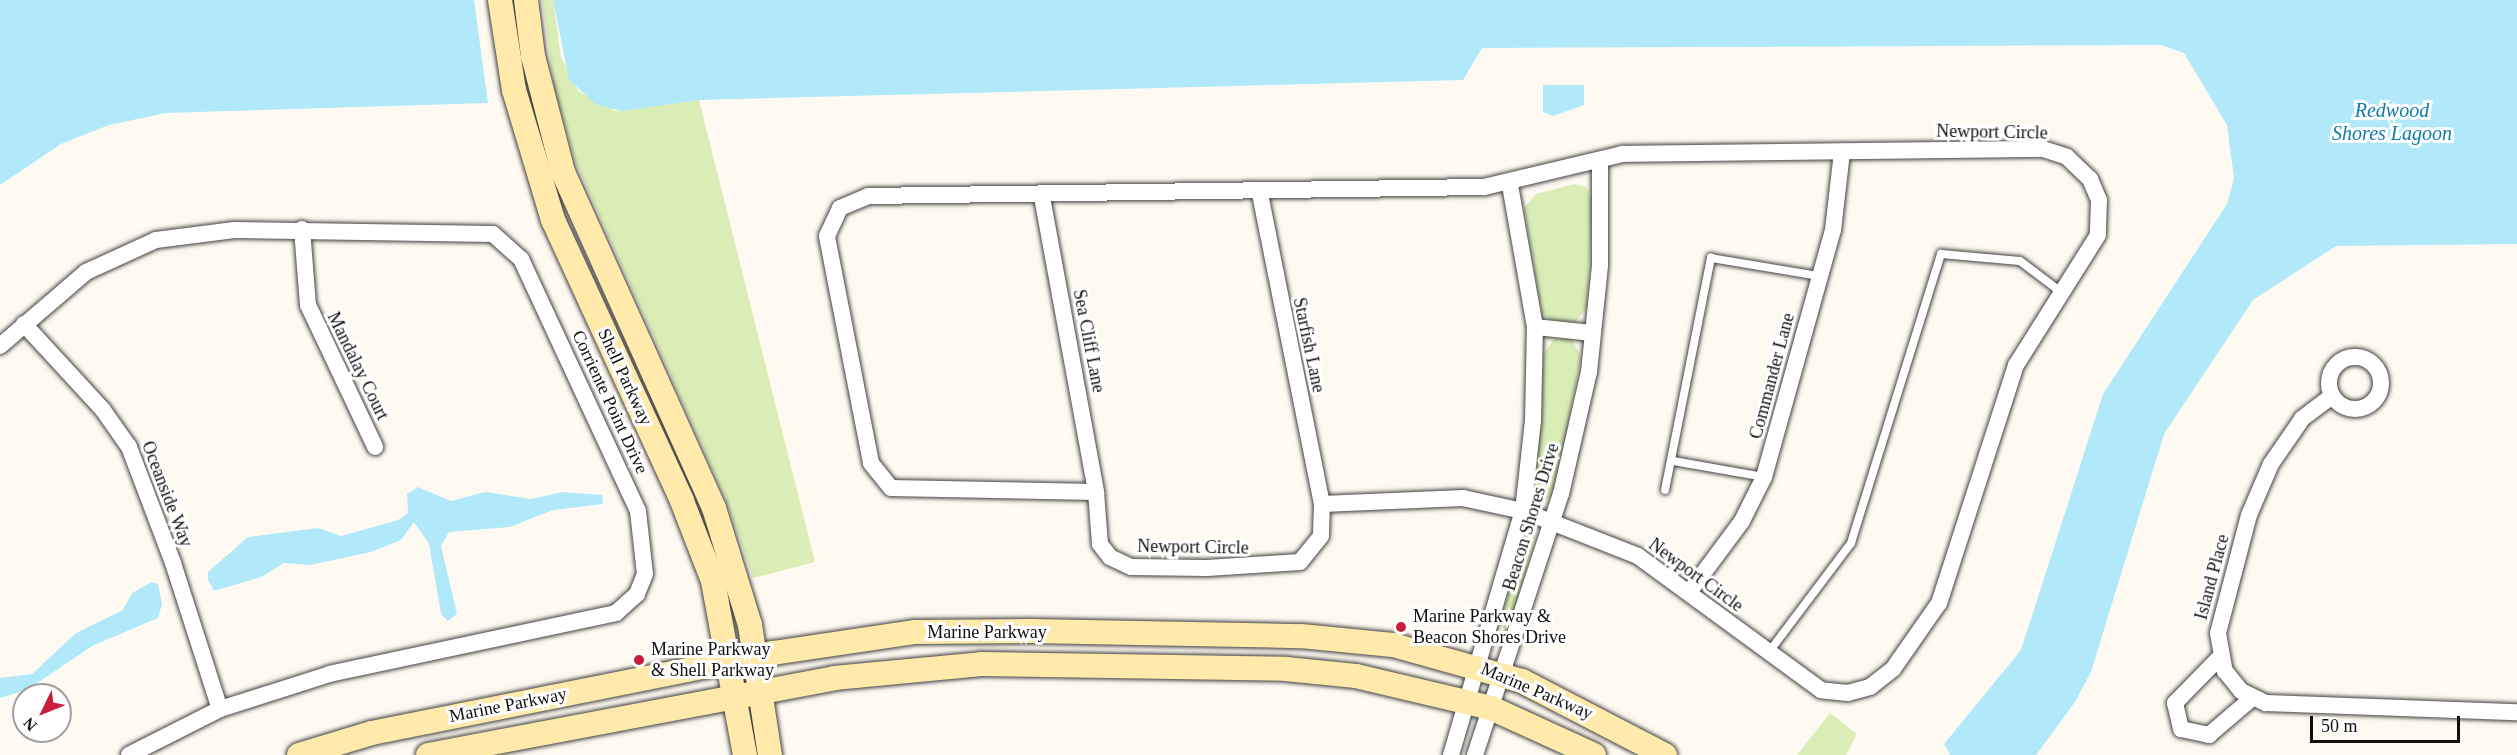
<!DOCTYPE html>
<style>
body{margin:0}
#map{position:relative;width:2517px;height:755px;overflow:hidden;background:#fffaf1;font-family:"Times New Roman",serif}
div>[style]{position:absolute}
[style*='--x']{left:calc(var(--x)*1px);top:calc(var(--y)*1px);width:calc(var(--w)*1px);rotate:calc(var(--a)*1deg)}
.green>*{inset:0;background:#daedb7}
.water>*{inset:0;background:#b1e9fb}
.roads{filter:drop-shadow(0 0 2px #424242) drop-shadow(0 0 2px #424242)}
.lane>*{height:8px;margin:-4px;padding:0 4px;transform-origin:4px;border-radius:4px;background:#fff}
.street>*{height:16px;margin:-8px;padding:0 8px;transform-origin:8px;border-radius:8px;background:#fff}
.street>.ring{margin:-8px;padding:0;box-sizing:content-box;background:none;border:16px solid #fff;border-radius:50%}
.secondary>*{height:24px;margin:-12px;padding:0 12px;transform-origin:12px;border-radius:12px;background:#ffeaac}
.dots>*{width:16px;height:16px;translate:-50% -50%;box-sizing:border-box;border:3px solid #fff;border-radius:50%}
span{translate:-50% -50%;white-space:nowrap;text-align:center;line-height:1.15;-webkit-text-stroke:6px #fff;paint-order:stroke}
.street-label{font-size:18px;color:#0f0f0f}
.poi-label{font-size:18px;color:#0f0f0f}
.left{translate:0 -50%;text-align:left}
.water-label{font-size:20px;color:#0e7cab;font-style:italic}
.north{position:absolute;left:12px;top:683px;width:60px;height:60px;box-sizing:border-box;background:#fff;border:2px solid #9f9f9f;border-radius:50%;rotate:227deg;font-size:16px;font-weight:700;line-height:24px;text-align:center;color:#0f0f0f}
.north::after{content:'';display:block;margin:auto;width:21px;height:27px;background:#ca1c3c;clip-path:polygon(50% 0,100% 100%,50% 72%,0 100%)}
.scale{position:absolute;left:2310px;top:716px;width:150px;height:27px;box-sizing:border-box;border:3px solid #0f0f0f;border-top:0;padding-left:8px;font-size:18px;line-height:21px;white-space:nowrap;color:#0f0f0f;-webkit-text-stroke:4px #fff;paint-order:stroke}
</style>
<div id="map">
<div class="green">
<i style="clip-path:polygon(542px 0,553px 0,561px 57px,578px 91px,615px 111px,699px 100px,815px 562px,753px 578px,725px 497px,575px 161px,554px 87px)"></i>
<i style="clip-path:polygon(1574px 184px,1586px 187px,1593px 201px,1587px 308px,1576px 321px,1560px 323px,1542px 315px,1524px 208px,1536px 194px)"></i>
<i style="clip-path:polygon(1554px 339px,1572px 339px,1581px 357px,1554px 494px,1543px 502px,1531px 492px,1530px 482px,1537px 471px,1543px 354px)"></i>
<i style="clip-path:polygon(1536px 534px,1510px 627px,1504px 629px,1498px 621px,1528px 536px)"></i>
<i style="clip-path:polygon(1830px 713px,1857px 734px,1846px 755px,1797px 755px)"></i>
</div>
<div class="water">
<i style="clip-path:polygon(0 0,474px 0,488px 103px,166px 113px,109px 125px,61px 144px,0 185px)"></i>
<i style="clip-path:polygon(553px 0,2517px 0,2517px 244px,2336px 246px,2253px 300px,2164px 434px,2091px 672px,2075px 702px,2036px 755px,1950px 755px,1944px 744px,2021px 650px,2103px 394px,2227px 204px,2234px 178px,2227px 125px,2184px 53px,2161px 45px,1482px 48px,1463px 80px,699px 100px,622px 111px,597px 105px,569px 80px)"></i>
<i style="clip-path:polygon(1543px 85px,1584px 85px,1584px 105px,1553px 116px,1543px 112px)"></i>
<i style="clip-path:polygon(418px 487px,451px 501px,485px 492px,531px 499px,562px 492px,602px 495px,603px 504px,553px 510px,510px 527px,449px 532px,441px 546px,457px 614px,448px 621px,441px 614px,429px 544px,414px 522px,401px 540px,371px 552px,310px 565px,284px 563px,261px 577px,214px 591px,208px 580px,208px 572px,248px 537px,318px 528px,341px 536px,398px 520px,408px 513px,407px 494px)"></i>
<i style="clip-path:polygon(152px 582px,158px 584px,162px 604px,158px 618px,92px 646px,27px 690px,0 698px,0 678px,32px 674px,76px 633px,123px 610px,132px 593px)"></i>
</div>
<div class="roads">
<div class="lane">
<i style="--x:1673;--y:461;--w:92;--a:10"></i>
<i style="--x:1665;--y:490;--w:237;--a:-78.8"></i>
<i style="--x:1711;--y:258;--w:109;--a:9.5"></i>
<i style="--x:1769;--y:652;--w:136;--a:-53"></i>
<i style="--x:1851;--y:543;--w:303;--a:-72.7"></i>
<i style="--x:1941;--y:254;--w:79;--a:5.1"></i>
<i style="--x:2020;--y:261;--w:51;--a:37.1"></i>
</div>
<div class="street">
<i style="--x:2043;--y:149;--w:25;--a:18"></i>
<i style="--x:2067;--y:157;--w:32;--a:44"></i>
<i style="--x:2090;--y:179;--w:23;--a:67"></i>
<i style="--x:2099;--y:200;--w:35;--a:92"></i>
<i style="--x:2098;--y:235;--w:154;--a:122.2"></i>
<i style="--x:2016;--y:365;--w:250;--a:107.9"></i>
<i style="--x:1939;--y:603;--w:80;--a:124.9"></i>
<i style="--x:1893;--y:669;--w:29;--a:142"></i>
<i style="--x:1870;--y:687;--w:23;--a:165"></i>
<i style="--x:1848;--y:693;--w:27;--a:-174"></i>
<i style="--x:1821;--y:690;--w:227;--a:-143.8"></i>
<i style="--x:1638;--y:556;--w:123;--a:-158.6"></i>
<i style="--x:1523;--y:511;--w:61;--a:-167.8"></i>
<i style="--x:1463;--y:498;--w:141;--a:177.6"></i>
<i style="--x:1322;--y:504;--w:32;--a:92"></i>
<i style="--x:1321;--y:536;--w:33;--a:129"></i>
<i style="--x:1300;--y:562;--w:93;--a:176.3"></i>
<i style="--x:1207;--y:568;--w:76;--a:-179.2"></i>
<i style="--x:1131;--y:567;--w:23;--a:-155"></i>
<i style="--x:1110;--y:557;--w:16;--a:-128"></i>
<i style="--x:1100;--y:544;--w:52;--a:-94.4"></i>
<i style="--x:1096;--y:492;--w:205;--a:-178.9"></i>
<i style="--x:891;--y:488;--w:32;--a:-129"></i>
<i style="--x:871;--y:463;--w:231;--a:-101"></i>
<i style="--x:827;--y:236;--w:31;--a:-65"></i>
<i style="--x:840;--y:208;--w:30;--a:-23"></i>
<i style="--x:868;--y:196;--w:616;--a:-0.84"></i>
<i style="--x:1484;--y:187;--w:142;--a:-13.4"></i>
<i style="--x:1622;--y:154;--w:421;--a:-0.7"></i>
<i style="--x:1260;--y:194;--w:316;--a:78.7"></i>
<i style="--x:1042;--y:197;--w:300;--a:79.6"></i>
<i style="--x:302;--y:229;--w:76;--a:85.5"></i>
<i style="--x:308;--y:305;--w:157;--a:64.7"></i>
<i style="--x:24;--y:324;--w:117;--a:47.4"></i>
<i style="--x:103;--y:410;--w:45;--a:54.9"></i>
<i style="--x:129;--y:447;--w:124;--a:69.2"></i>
<i style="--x:173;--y:563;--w:153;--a:72.2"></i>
<i style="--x:1535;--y:327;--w:57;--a:6"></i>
<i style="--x:0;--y:346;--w:113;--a:-40.7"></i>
<i style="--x:86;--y:272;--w:77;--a:-24.6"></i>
<i style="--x:156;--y:240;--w:79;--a:-7.3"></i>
<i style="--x:234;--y:230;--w:259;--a:0.9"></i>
<i style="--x:493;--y:234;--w:38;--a:42"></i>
<i style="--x:521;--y:259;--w:278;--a:65.1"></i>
<i style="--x:638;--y:511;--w:63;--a:83.7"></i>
<i style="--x:645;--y:574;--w:22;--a:112"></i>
<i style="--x:637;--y:594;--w:28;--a:138"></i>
<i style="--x:616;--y:613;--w:292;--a:168"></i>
<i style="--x:330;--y:674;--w:115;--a:162.3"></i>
<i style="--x:220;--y:709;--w:102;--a:153.2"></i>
<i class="ring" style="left:2329px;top:357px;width:36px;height:36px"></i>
<i style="--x:2332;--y:396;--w:38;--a:143"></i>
<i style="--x:2302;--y:419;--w:55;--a:124.6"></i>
<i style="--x:2271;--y:464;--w:56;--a:113.3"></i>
<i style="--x:2249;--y:515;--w:122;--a:104.7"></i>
<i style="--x:2218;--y:633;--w:39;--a:80"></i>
<i style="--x:2225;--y:671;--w:26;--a:51"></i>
<i style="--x:2241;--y:691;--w:28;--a:26"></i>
<i style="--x:2266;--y:703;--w:251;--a:2.1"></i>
<i style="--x:1690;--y:591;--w:87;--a:-53.4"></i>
<i style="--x:1742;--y:521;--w:49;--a:-63.4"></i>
<i style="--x:1764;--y:477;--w:256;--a:-74.4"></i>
<i style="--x:1833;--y:230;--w:79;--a:-83.4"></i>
<i style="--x:2219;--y:658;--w:63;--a:134.4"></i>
<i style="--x:2175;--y:703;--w:27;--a:77"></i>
<i style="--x:2181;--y:729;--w:29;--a:12"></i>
<i style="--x:2209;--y:735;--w:55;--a:-40.6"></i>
<i style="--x:1451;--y:755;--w:254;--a:-73.6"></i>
<i style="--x:1523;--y:511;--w:91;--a:-83.7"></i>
<i style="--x:1533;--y:421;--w:94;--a:-88.8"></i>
<i style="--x:1535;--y:327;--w:144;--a:-100"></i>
<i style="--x:1475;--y:755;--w:275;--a:-71.8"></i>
<i style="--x:1561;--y:494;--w:125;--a:-77.1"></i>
<i style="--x:1589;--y:372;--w:108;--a:-84.1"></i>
<i style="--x:1600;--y:265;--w:104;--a:-90"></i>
</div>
<div class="secondary">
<i style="--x:500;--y:0;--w:91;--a:81.2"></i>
<i style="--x:514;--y:90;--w:136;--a:73.3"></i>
<i style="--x:553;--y:220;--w:309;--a:65.3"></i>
<i style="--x:682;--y:501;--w:86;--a:68.8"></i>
<i style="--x:713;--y:581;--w:177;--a:79.6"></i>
<i style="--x:526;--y:0;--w:56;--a:82.9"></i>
<i style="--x:533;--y:56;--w:120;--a:75.5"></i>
<i style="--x:563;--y:172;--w:368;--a:65.8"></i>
<i style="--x:714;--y:508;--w:122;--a:72.9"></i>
<i style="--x:750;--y:625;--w:132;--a:81.3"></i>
<i style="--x:299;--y:755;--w:76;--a:-16.8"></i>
<i style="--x:372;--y:733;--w:409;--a:-11.3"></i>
<i style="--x:773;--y:653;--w:144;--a:-8.4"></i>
<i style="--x:915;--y:632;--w:116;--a:-0.5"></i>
<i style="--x:1031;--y:631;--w:270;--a:1.1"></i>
<i style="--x:1301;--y:636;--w:92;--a:5.6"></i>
<i style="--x:1393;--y:645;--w:134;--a:15.6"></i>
<i style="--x:1522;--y:681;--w:161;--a:27.4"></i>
<i style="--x:428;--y:755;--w:413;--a:-10.7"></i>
<i style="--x:834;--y:678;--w:148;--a:-5.4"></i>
<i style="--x:981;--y:664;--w:305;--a:0.9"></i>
<i style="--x:1286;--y:669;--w:70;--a:5.7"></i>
<i style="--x:1356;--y:676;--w:139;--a:13.3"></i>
<i style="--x:1491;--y:708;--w:113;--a:24.5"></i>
</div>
</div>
<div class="dots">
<i style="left:1401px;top:627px;background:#ca1c3c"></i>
<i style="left:639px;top:660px;background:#ca1c3c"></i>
</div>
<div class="street-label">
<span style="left:1992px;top:132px;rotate:1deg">Newport Circle</span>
<span style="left:1089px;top:341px;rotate:79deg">Sea Cliff Lane</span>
<span style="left:1309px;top:345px;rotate:78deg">Starfish Lane</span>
<span style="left:358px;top:366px;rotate:64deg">Mandalay Court</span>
<span style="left:1772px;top:376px;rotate:-75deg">Commander Lane</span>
<span style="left:625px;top:377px;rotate:65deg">Shell Parkway</span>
<span style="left:610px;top:402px;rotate:65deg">Corriente Point Drive</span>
<span style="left:167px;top:494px;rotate:69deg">Oceanside Way</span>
<span style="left:1531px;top:517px;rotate:-73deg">Beacon Shores Drive</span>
<span style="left:1193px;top:547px;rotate:1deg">Newport Circle</span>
<span style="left:1696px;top:575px;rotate:36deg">Newport Circle</span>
<span style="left:2212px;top:577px;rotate:-75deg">Island Place</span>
<span style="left:987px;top:632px">Marine Parkway</span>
<span style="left:1537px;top:691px;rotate:23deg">Marine Parkway</span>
<span style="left:508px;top:705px;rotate:-11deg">Marine Parkway</span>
</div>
<div class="poi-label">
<span class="left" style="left:1413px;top:627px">Marine Parkway &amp;<br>Beacon Shores Drive</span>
<span class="left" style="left:651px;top:660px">Marine Parkway<br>&amp; Shell Parkway</span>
</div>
<div class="water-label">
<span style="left:2392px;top:122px">Redwood<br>Shores Lagoon</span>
</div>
<div class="north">N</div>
<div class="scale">50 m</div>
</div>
